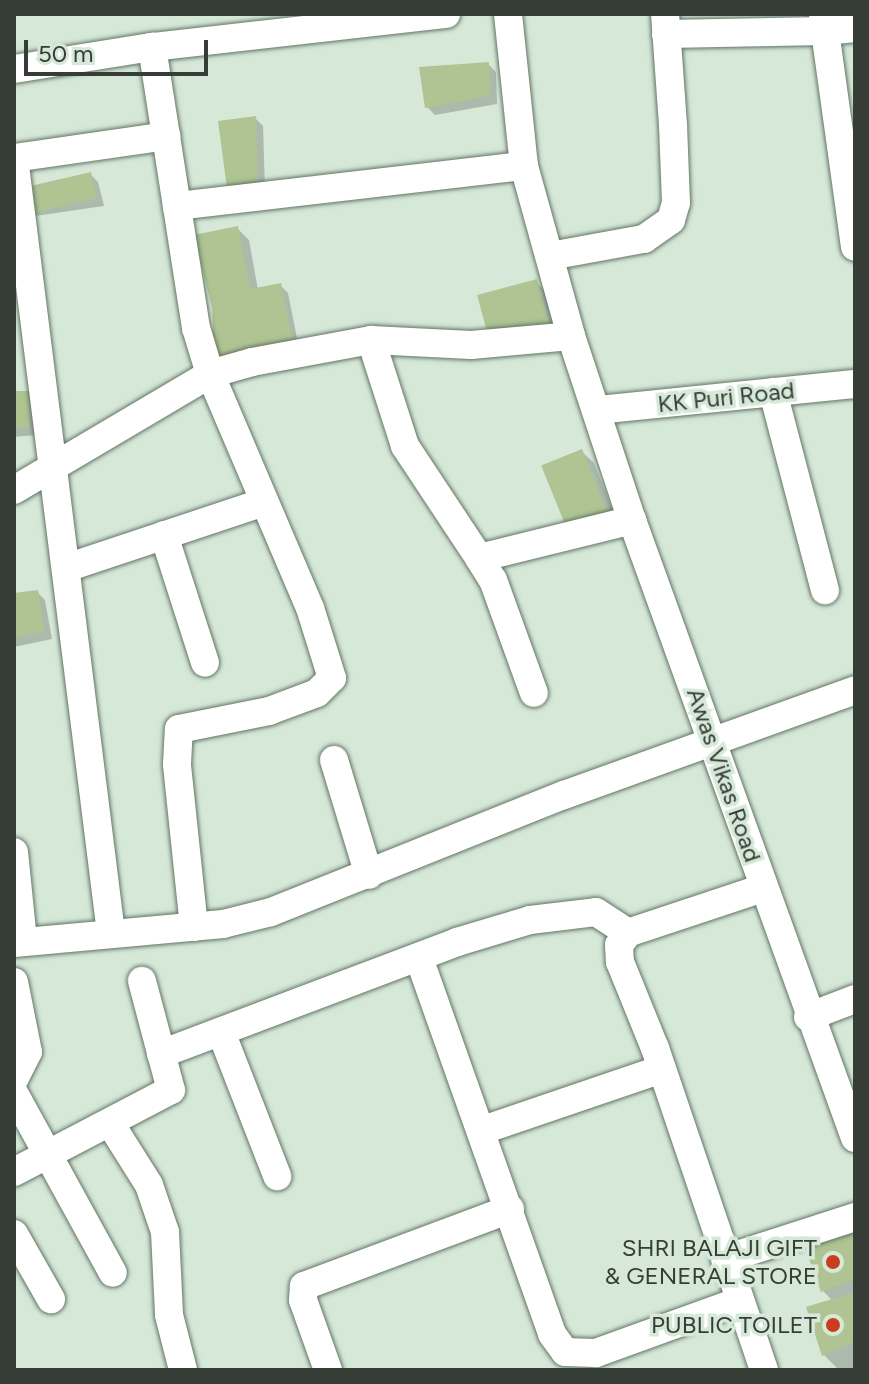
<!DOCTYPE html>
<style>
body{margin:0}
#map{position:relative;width:869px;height:1384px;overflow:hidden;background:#d6e9d8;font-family:Figtree,sans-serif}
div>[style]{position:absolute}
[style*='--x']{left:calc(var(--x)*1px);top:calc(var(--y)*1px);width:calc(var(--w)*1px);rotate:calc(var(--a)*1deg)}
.shadow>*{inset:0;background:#0003}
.building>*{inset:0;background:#afc492;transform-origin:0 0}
.roads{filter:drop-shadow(0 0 2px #637566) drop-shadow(0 0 2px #637566)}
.street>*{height:28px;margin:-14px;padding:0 14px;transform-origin:14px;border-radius:14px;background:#fff}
.dots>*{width:22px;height:22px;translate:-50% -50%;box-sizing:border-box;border:4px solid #d6e9d8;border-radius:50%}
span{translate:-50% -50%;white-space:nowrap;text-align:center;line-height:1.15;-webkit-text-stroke:7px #d6e9d8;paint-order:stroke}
.street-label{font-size:24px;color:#353d36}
.poi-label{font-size:24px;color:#353d36}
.right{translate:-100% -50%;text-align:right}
.frame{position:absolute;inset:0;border:16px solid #353d36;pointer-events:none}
.scale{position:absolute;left:24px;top:40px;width:184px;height:36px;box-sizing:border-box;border:4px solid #353d36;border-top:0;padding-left:10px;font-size:24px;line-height:28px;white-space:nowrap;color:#353d36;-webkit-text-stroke:6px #d6e9d8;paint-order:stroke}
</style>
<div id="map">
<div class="shadow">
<i style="clip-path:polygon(488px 64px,496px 72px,497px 104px,435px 115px,427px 107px)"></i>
<i style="clip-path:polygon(255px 118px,263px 126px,265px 190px,236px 195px)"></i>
<i style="clip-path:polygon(90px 174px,98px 182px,104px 206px,35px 216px,28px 208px)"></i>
<i style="clip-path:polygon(237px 228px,249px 240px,258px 290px,280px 285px,288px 293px,301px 358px,224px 362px,216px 354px)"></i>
<i style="clip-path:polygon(536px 282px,548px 294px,561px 339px,494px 351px)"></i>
<i style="clip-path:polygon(28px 393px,36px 401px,36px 435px,14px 437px,14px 394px)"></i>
<i style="clip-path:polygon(581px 451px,594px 463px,620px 529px,567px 528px)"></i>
<i style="clip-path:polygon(37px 592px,45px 600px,52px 639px,14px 647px,14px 595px)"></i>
<i style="clip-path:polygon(855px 1232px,855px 1370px,839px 1370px,824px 1355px,833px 1301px,823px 1291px)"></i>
</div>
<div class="building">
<i style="clip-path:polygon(489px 62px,490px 96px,425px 108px,419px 67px)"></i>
<i style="clip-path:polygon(256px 116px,258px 182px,227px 188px,218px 121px)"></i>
<i style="left:91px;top:172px;width:27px;height:70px;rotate:77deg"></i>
<i style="clip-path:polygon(238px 226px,250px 289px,281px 283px,295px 351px,214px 355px,212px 308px,194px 235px)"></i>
<i style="left:537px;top:279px;width:51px;height:62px;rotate:75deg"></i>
<i style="left:29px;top:391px;width:37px;height:15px;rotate:90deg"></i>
<i style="left:582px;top:449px;width:73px;height:44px;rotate:68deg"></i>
<i style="clip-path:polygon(38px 590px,45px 631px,14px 638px,14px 593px)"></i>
<i style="clip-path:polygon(855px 1230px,855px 1279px,821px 1292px,804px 1245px)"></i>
<i style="clip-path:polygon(855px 1292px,855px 1342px,822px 1356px,806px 1307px)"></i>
</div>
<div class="roads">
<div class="street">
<i style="--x:508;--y:14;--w:153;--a:84"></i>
<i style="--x:524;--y:166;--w:176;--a:74.5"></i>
<i style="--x:571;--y:336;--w:194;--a:71.7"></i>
<i style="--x:632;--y:520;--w:657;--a:70.16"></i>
<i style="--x:855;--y:28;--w:30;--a:174"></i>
<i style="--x:825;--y:31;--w:218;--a:82.1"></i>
<i style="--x:666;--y:34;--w:159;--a:-1.1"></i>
<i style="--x:825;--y:31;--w:17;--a:-97"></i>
<i style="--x:152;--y:47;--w:161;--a:81.1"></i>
<i style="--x:14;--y:69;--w:140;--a:-9.1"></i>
<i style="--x:152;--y:47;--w:296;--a:-6.4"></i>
<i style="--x:550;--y:256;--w:96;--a:-10.3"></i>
<i style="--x:644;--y:239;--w:33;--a:-35"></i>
<i style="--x:671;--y:220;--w:18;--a:-74"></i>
<i style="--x:676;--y:203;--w:78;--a:-92.2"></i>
<i style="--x:673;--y:125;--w:111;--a:-94.1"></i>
<i style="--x:371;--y:340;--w:111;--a:72.2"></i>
<i style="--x:405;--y:446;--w:134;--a:56.5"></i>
<i style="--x:479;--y:558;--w:158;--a:-13.9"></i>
<i style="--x:773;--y:392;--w:205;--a:75.3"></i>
<i style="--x:598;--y:410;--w:258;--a:-5.8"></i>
<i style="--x:14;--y:490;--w:228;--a:-30.6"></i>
<i style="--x:210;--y:374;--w:44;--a:-15.9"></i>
<i style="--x:252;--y:362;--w:121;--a:-10.5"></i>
<i style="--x:371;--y:340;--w:100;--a:2.9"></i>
<i style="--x:471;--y:345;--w:100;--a:-5.1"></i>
<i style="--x:164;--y:535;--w:134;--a:72.2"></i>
<i style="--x:479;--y:558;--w:26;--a:58"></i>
<i style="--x:493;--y:580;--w:120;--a:70.1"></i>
<i style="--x:66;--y:568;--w:209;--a:-18.4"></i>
<i style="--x:334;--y:760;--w:120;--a:73.1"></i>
<i style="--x:14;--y:852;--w:88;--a:84.2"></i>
<i style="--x:763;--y:888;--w:142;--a:161.6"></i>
<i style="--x:628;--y:933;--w:15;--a:127"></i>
<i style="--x:619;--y:945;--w:17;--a:87"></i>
<i style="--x:620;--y:962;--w:93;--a:67.9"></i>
<i style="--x:655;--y:1048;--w:340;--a:71.3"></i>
<i style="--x:194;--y:927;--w:164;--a:-96"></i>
<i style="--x:177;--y:764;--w:35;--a:-87"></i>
<i style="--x:179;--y:729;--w:92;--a:-11.3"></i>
<i style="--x:269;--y:711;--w:51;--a:-20.6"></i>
<i style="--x:317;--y:693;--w:21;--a:-45"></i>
<i style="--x:332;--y:678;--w:73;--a:-107.4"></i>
<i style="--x:310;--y:608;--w:254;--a:-113.1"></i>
<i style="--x:210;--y:374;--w:48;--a:-106.9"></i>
<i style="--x:196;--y:328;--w:123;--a:-98.9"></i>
<i style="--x:177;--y:206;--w:349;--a:-6.6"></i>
<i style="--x:111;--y:933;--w:781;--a:-97.13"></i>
<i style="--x:14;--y:158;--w:154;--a:-8.2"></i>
<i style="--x:14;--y:943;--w:210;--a:-5.2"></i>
<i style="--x:223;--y:924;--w:49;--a:-14"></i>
<i style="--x:271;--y:912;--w:315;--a:-21.8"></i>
<i style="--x:564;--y:795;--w:309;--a:-19.8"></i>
<i style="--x:419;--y:958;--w:399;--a:70.5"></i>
<i style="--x:552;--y:1334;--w:22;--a:54"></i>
<i style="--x:565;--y:1352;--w:31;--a:2"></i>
<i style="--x:596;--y:1353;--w:153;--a:-19.9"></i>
<i style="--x:14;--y:982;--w:71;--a:78.7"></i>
<i style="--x:28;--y:1052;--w:31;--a:117"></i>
<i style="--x:808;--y:1017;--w:50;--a:-21"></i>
<i style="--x:221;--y:1032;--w:155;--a:68.7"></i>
<i style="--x:161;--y:1054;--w:316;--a:-20.7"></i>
<i style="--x:457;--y:942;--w:76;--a:-16.8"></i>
<i style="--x:530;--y:920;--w:66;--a:-6.9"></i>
<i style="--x:596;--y:912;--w:38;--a:33"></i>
<i style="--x:14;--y:1093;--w:205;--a:61.2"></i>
<i style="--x:110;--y:1123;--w:73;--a:57.8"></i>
<i style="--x:149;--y:1185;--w:50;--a:71.2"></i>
<i style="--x:165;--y:1232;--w:83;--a:87.2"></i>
<i style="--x:169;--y:1315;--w:57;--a:75.7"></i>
<i style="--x:483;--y:1130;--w:189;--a:-18.8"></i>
<i style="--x:14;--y:1172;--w:177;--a:-27.6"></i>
<i style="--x:171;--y:1090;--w:113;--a:-104.9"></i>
<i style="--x:14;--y:1234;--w:75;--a:60.4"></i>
<i style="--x:725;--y:1259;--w:137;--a:-17.9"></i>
<i style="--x:328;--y:1370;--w:74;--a:-109.7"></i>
<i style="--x:303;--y:1300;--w:14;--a:-86"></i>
<i style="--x:304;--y:1286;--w:220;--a:-20.5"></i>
</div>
</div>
<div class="dots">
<i style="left:833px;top:1262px;background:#c93e21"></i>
<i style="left:833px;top:1325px;background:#c93e21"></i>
</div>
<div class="street-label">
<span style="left:726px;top:397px;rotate:-6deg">KK Puri Road</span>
<span style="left:724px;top:775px;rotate:71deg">Awas Vikas Road</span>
</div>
<div class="poi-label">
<span class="right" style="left:817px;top:1262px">SHRI BALAJI GIFT<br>&amp; GENERAL STORE</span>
<span class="right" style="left:817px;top:1325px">PUBLIC TOILET</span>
</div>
<div class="frame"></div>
<div class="scale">50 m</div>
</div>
